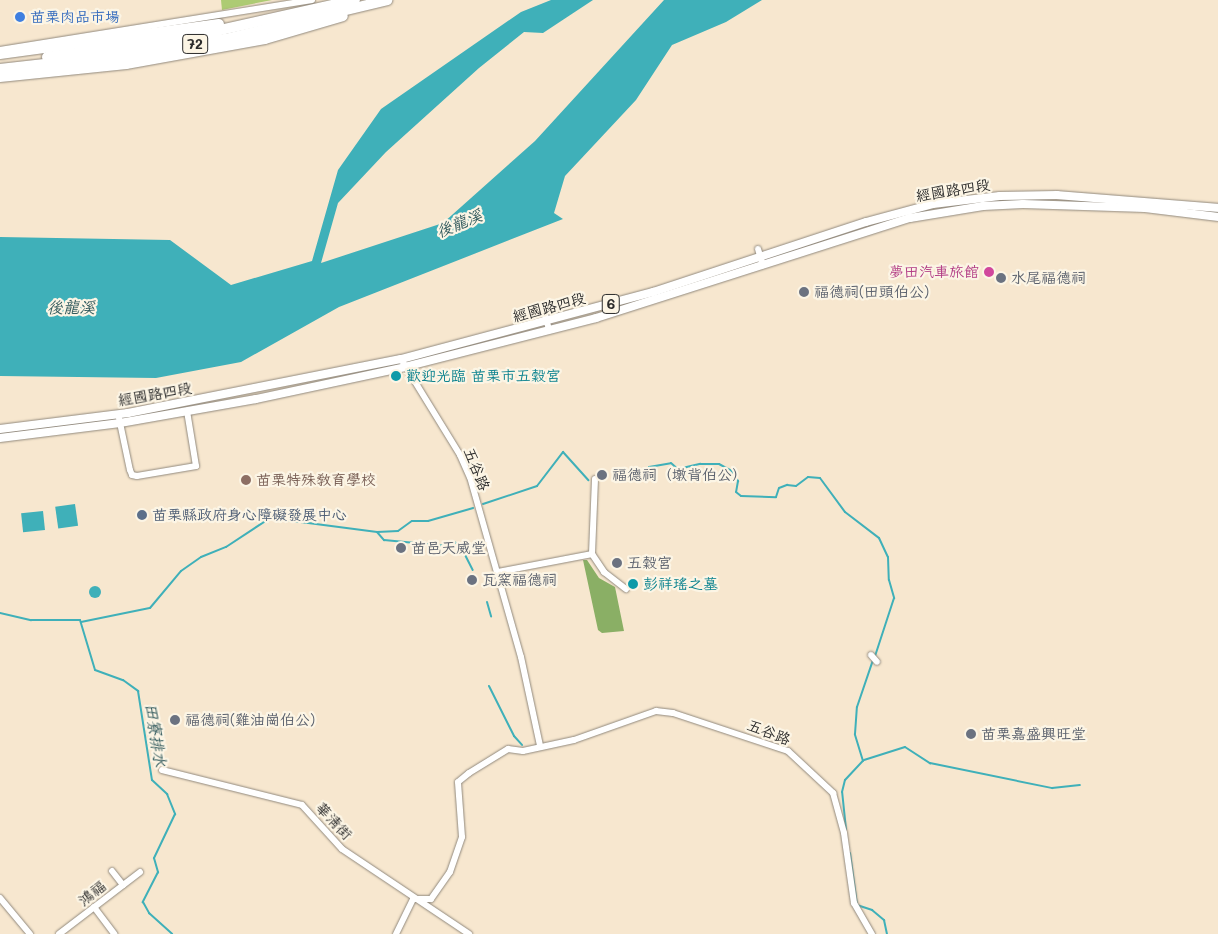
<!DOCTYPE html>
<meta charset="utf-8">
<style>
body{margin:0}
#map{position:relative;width:1218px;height:934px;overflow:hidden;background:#f7e7cf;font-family:Mali,"LXGW WenKai TC",sans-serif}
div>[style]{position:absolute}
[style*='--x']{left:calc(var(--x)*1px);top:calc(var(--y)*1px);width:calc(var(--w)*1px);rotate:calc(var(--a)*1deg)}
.green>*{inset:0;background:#adcb73}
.forest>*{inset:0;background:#8aaf65}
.water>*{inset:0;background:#3fb0b9;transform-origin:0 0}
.round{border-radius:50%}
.stream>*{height:2px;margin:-1px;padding:0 1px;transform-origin:1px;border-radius:1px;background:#3fb0b9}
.roads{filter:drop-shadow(0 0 1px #91897d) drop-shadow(0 0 1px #91897d)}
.minor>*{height:6px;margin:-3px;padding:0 3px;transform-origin:3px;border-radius:3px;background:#fff}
.major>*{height:8px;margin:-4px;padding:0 4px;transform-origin:4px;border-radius:4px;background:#fff}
.highway>*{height:10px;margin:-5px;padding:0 5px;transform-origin:5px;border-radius:5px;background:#fff}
.dots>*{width:14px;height:14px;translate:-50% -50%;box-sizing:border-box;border:2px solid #fcf5e5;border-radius:50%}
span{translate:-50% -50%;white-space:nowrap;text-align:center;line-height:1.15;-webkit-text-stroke:4.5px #fcf5e5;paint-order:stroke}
.shield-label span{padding:1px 4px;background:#fcf5e5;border:1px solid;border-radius:4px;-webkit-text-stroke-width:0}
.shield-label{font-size:14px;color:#2b2b2b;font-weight:700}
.shop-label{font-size:15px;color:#366cbe}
.left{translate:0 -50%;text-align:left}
.street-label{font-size:15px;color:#2b2b2b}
.hotel-label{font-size:15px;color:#b23c85}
.right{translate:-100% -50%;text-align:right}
.worship-label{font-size:15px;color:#5b616d}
.culture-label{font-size:15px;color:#0d838f}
.education-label{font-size:15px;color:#785e54}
.service-label{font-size:15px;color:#4e5e75}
.water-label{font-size:16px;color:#325a5d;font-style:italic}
</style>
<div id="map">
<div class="green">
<i style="clip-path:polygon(221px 0,272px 0,222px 10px)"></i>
</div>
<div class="forest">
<i style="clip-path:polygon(583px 560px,587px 560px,599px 578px,615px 587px,624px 631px,602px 633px,598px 630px)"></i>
</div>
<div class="water">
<i style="clip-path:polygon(551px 0,593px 0,543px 33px,524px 32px,479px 68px,386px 152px,338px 203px,321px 263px,443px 223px,535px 141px,664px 0,762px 0,726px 22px,672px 45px,636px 100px,565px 176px,554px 213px,563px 219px,339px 307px,241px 362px,156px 378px,0 376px,0 237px,170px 240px,231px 285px,312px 261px,338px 170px,381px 109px,521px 12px)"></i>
<i style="left:75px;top:504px;width:22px;height:20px;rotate:82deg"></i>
<i style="left:43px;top:511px;width:19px;height:22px;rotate:84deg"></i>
<i class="round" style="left:89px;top:586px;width:12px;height:12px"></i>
</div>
<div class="stream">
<i style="--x:649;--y:467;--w:22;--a:-10"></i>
<i style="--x:671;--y:463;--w:9;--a:41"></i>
<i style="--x:678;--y:469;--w:23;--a:-13"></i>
<i style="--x:700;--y:464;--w:19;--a:0"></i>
<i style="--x:719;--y:464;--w:15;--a:28"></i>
<i style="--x:732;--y:471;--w:12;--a:59"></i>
<i style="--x:738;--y:481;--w:11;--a:100"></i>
<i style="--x:736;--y:492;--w:6;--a:39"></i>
<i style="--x:741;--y:496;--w:35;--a:2"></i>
<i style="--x:776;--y:497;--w:9;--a:-72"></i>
<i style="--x:779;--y:488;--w:9;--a:-21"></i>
<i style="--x:787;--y:485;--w:9;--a:6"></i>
<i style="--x:796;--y:486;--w:15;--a:-37"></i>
<i style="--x:808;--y:477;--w:12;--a:5"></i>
<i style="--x:820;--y:478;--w:42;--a:53.7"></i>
<i style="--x:845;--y:512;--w:43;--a:37.4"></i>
<i style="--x:879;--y:538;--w:21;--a:65"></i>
<i style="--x:888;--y:557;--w:23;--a:88"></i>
<i style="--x:889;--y:580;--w:19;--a:74"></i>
<i style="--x:894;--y:598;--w:61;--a:108.1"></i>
<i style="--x:483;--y:504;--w:57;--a:-18.4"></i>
<i style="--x:537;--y:486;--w:43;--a:-52.6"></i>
<i style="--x:563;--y:452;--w:38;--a:48"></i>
<i style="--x:377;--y:532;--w:11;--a:49"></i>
<i style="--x:384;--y:540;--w:63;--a:5.4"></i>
<i style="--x:447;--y:546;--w:8;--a:-30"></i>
<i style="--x:454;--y:542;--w:7;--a:27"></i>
<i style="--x:460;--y:545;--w:28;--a:63"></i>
<i style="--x:487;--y:602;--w:15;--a:74"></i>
<i style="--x:0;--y:613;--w:32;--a:13"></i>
<i style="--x:31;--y:620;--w:49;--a:0"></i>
<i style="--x:80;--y:620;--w:52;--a:73.3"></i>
<i style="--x:95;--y:670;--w:30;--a:20"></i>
<i style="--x:123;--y:680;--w:19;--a:36"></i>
<i style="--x:138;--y:691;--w:90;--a:81.1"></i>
<i style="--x:152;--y:780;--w:21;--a:43"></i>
<i style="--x:167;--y:794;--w:22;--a:68"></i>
<i style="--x:175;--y:814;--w:49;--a:115.5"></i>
<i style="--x:154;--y:858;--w:15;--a:74"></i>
<i style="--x:158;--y:872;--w:34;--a:117"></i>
<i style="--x:143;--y:902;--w:13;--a:61"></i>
<i style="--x:149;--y:913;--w:31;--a:42"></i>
<i style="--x:81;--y:622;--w:70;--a:-11.5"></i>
<i style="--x:150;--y:608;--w:48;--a:-50"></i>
<i style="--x:181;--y:571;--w:24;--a:-35"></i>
<i style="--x:201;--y:557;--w:27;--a:-22"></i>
<i style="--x:226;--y:547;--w:53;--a:-33.4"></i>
<i style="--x:270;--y:518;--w:108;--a:7.5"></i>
<i style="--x:377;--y:532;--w:21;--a:-3"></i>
<i style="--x:398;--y:531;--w:17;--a:-36"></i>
<i style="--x:412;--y:521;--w:16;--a:0"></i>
<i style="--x:428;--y:521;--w:47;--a:-16.1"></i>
<i style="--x:489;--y:686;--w:56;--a:63.4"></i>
<i style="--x:514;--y:736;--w:12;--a:48"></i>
<i style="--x:864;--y:760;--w:43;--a:-17.6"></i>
<i style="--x:905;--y:747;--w:30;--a:33"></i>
<i style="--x:930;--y:763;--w:125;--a:11.6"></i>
<i style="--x:1052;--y:788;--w:28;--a:-6"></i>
<i style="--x:846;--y:829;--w:37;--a:-96"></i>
<i style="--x:842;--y:792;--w:12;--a:-76"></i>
<i style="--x:845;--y:780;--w:26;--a:-47"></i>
<i style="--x:863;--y:761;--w:28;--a:-107"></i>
<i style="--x:855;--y:734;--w:27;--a:-86"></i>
<i style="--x:857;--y:707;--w:50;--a:-71.2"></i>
<i style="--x:850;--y:853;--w:52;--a:82.3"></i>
<i style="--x:857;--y:905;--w:16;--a:18"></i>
<i style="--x:872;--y:910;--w:16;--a:40"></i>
<i style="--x:884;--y:920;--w:14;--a:78"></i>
</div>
<div class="roads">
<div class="minor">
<i style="--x:0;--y:50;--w:316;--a:-9.1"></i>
<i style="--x:758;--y:249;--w:17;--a:73"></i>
<i style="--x:544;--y:311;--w:20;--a:75"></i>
<i style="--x:401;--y:359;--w:113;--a:58.4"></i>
<i style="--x:460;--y:455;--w:24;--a:66"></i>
<i style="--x:470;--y:477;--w:187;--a:74.2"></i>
<i style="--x:521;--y:657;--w:91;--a:77.9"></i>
<i style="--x:119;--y:418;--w:53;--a:78.1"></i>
<i style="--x:130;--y:470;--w:5;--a:68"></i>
<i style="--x:132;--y:475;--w:5;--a:11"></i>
<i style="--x:137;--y:476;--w:60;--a:-9.6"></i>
<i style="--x:196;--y:466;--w:56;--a:-99.3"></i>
<i style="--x:595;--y:479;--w:75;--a:92.3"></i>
<i style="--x:592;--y:554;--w:22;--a:56"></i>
<i style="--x:604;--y:572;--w:28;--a:38"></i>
<i style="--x:498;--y:572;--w:96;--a:-10.8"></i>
<i style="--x:871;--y:655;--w:9;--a:49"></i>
<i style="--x:162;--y:770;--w:144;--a:14"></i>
<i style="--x:302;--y:805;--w:59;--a:47.7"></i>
<i style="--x:342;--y:849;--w:153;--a:33.8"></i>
<i style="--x:112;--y:871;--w:18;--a:52"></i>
<i style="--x:0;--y:898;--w:47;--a:50.2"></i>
<i style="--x:413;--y:899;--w:18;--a:0"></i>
<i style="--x:431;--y:899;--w:33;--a:-55"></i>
<i style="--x:450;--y:872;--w:37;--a:-71"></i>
<i style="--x:462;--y:837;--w:55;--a:-94.2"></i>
<i style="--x:458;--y:782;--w:14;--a:-39"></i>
<i style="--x:469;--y:773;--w:46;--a:-31.6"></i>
<i style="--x:508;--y:749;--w:15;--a:8"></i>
<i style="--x:523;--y:751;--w:52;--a:-12.2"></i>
<i style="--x:574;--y:740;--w:87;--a:-19.5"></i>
<i style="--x:656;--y:711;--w:17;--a:7"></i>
<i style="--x:673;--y:713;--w:121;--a:18.3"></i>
<i style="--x:788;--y:751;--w:62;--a:43"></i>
<i style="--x:833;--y:793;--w:41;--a:74.6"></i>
<i style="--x:844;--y:833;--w:71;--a:81.9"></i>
<i style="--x:854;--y:903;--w:36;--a:60"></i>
<i style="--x:94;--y:907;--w:34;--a:53"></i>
<i style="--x:59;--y:934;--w:102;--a:-37.4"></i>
<i style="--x:396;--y:934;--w:39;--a:-64"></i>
</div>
<div class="major">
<i style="--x:0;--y:429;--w:129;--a:-7.1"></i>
<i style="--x:128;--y:413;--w:278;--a:-11.2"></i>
<i style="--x:401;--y:359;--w:261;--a:-14.9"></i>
<i style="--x:653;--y:292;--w:224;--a:-18.2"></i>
<i style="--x:866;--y:222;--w:69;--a:-15"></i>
<i style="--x:933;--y:204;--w:67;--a:-6.8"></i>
<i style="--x:1000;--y:196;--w:57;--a:-1"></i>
<i style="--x:1057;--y:195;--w:162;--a:4.6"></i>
<i style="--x:0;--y:438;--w:121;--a:-7.1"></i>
<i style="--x:120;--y:423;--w:138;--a:-10"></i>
<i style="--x:256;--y:399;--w:152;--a:-12.1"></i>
<i style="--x:405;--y:367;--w:197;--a:-14.4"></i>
<i style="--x:596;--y:318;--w:330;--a:-17.7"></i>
<i style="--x:910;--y:218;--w:74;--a:-9.3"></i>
<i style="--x:983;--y:206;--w:40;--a:-2.9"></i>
<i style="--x:1023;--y:204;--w:122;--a:1.9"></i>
<i style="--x:1145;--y:208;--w:74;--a:7"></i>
</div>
<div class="highway">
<i style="--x:0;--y:54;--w:221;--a:-7.8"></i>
<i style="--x:47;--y:57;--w:143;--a:-8"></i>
<i style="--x:189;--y:37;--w:170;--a:-12.6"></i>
<i style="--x:0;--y:69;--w:125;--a:-6.4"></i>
<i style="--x:124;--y:55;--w:102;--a:-9"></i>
<i style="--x:225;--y:39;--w:167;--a:-13.5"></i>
<i style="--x:0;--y:77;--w:127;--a:-5.9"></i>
<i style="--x:126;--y:64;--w:141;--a:-10.2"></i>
<i style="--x:265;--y:39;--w:81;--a:-16.4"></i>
</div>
</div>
<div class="dots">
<i style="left:20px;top:17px;background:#3f7fe0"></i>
<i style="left:989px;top:272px;background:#d1479c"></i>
<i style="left:1001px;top:278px;background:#6b7280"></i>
<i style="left:804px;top:292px;background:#6b7280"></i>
<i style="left:396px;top:376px;background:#0f9aa8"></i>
<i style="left:602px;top:475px;background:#6b7280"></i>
<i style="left:246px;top:480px;background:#8d6e63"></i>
<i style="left:142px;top:515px;background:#5c6f8a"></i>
<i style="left:401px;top:548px;background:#6b7280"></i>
<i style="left:617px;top:563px;background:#6b7280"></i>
<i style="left:472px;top:580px;background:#6b7280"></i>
<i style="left:633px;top:584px;background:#0f9aa8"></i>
<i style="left:175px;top:720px;background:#6b7280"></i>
<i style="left:971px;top:734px;background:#6b7280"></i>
</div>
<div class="shield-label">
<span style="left:195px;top:44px">72</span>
<span style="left:611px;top:304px">6</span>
</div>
<div class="shop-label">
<span class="left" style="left:30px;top:17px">苗栗肉品市場</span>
</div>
<div class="street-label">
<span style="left:953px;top:190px;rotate:-9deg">經國路四段</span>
<span style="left:549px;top:307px;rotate:-15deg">經國路四段</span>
<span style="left:155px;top:394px;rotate:-10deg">經國路四段</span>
<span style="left:477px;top:469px;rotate:68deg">五谷路</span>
<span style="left:769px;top:732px;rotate:21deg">五谷路</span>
<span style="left:334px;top:821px;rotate:46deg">華清街</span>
<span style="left:92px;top:893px;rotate:-38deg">鴻福</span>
</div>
<div class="hotel-label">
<span class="right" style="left:979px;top:272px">夢田汽車旅館</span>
</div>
<div class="worship-label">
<span class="left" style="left:1011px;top:278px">水尾福德祠</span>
<span class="left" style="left:814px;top:292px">福德祠(田頭伯公)</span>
<span class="left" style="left:612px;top:475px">福德祠（墩背伯公）</span>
<span class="left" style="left:411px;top:548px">苗邑天威堂</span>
<span class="left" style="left:627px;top:563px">五穀宮</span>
<span class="left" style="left:482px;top:580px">瓦窯福德祠</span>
<span class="left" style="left:185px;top:720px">福德祠(雞油崗伯公)</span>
<span class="left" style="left:981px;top:734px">苗栗嘉盛興旺堂</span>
</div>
<div class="culture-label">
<span class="left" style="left:406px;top:376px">歡迎光臨 苗栗市五穀宮</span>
<span class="left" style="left:643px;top:584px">彭祥瑤之墓</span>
</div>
<div class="education-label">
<span class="left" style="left:256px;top:480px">苗栗特殊教育學校</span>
</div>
<div class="service-label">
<span class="left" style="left:152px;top:515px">苗栗縣政府身心障礙發展中心</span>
</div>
<div class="water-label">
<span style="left:459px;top:223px;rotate:-22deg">後龍溪</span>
<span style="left:71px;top:307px">後龍溪</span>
<span style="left:156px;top:735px;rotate:81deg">田寮排水</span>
</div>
</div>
